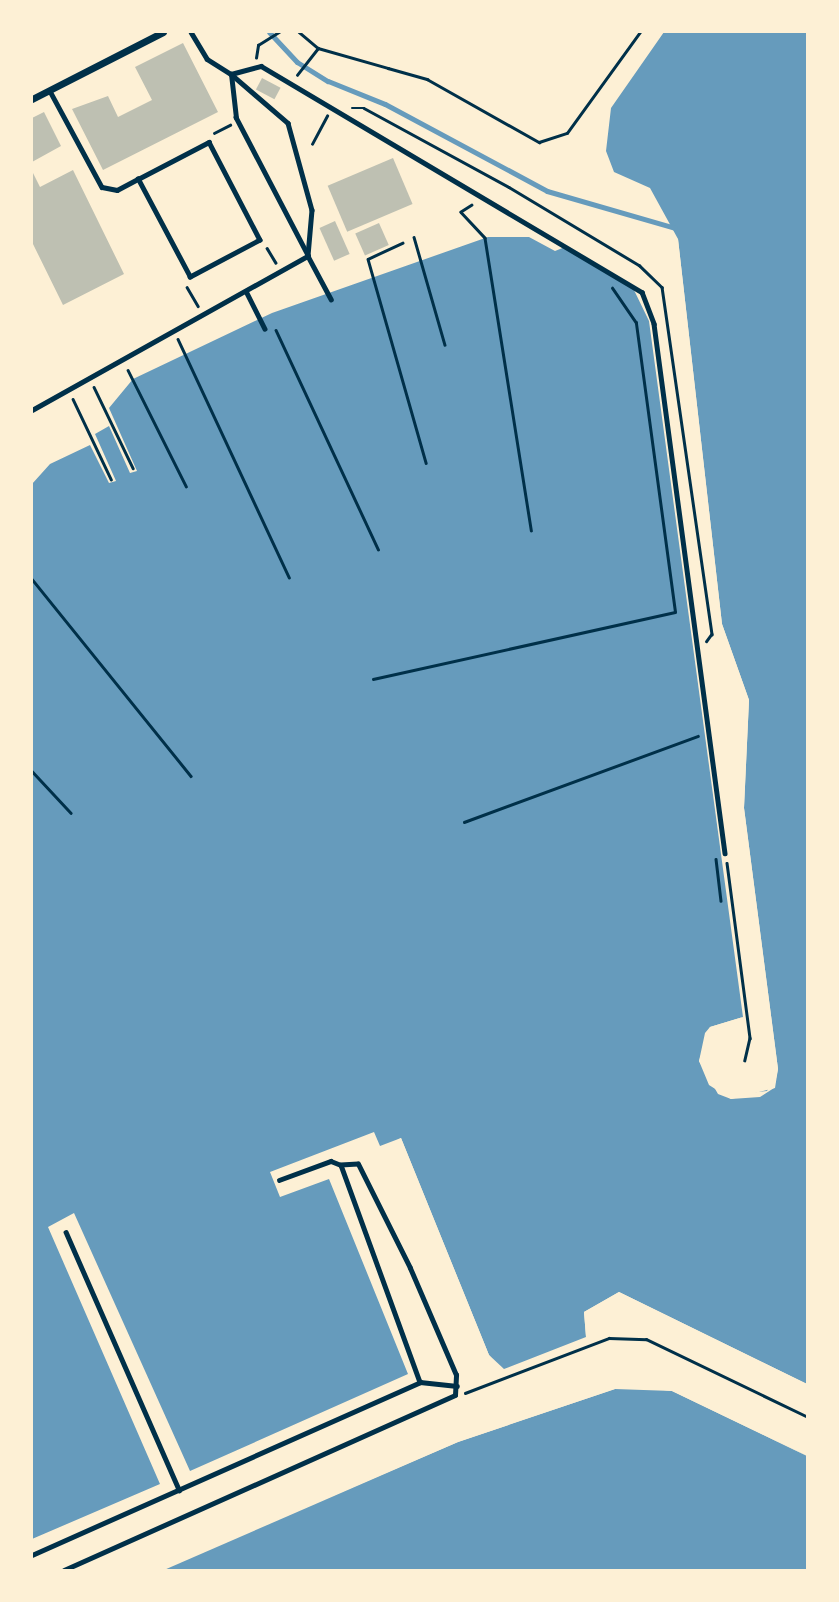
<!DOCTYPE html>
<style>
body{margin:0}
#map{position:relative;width:839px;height:1602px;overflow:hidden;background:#fdf0d5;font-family:"PT Sans",sans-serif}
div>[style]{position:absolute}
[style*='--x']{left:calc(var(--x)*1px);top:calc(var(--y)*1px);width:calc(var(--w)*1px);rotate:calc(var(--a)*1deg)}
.water>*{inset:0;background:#669bbc}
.pier>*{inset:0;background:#fdf0d5}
.stream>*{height:5px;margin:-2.5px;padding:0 2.5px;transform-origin:2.5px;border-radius:2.5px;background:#669bbc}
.building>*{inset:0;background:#bec0b2;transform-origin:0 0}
.path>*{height:2.5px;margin:-1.25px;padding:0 1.25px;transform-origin:1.25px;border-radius:1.25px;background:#003049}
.service>*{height:4.5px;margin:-2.25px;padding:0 2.25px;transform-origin:2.25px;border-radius:2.25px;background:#003049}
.minor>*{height:7px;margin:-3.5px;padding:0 3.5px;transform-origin:3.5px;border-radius:3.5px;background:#003049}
span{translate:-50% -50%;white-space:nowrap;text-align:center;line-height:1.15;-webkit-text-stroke:5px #fdf0d5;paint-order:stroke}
.frame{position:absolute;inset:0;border:33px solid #fdf0d5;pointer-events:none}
</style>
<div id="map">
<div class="water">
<i style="clip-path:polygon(664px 32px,807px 32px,807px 1384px,619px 1292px,584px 1312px,586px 1337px,504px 1369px,489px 1355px,401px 1138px,380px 1146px,374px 1132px,270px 1172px,280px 1197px,329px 1179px,408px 1374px,190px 1471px,74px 1213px,48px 1227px,160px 1484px,32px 1539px,32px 484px,50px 464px,90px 445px,109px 483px,116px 481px,95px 434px,109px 426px,130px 473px,137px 471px,109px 408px,133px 379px,272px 313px,488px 237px,529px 237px,555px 251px,565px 247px,633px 288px,649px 321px,743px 1017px,710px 1027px,699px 1061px,709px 1085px,731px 1099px,775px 1088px,778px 1069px,744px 808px,749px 700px,722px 624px,678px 239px,650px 188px,614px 172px,606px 151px,611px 108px)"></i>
<i style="clip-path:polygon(638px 1387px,672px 1391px,807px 1456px,807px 1570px,164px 1570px,458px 1442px,615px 1389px)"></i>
</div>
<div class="pier">
<i style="clip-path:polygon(675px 238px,678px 239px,722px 624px,749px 700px,744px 808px,778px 1069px,774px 1088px,760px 1097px,731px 1099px,718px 1094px,699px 1061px,705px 1033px,710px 1027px,743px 1017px,708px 1035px,706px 1071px,731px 1095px,767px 1091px,774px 1079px,741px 808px,745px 701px,719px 624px)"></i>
<i style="clip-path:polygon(401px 1138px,489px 1355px,502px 1372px,486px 1356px,399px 1142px,381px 1149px)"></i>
<i style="clip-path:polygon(619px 1292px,807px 1384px,808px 1387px,619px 1296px,587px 1314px,586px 1337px,584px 1312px)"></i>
<i style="clip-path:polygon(639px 1383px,673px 1388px,807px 1456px,672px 1391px,615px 1389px,458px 1442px,160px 1570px,456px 1439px,614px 1386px)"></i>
</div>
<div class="stream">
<i style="--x:269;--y:32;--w:41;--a:47"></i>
<i style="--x:297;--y:62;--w:36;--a:32"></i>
<i style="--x:328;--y:81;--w:61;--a:22"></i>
<i style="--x:385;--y:104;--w:184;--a:28.2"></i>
<i style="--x:547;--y:191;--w:133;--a:16.1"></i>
</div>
<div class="building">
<i style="clip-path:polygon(183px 43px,218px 112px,103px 170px,72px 109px,108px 96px,118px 117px,152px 100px,135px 67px)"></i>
<i style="left:262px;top:78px;width:21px;height:13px;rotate:28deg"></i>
<i style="clip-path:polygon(44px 112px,61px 146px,32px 162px,32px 118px)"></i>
<i style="left:393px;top:158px;width:50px;height:71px;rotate:67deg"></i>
<i style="clip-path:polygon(73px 170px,124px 274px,63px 305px,32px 242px,32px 171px,40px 187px)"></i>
<i style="left:335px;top:221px;width:36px;height:17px;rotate:66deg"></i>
<i style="left:379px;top:223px;width:24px;height:26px;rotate:66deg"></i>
</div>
<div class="path">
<i style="--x:299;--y:32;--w:25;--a:40"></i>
<i style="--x:256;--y:58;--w:13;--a:-81"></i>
<i style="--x:258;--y:45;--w:25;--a:-32"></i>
<i style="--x:297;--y:75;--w:34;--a:-52"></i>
<i style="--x:318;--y:48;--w:73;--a:15.9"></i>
<i style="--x:388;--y:68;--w:41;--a:15.8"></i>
<i style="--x:427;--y:79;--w:129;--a:29.4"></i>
<i style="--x:539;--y:142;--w:29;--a:-18"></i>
<i style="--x:567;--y:133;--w:125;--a:-54.1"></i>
<i style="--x:352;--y:108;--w:12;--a:0"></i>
<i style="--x:364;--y:108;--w:165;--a:28.6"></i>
<i style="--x:509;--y:187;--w:152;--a:31"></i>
<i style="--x:639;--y:265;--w:32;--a:44"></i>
<i style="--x:662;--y:287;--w:351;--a:81.8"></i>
<i style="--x:712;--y:634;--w:9;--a:126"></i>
<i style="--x:214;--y:133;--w:18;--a:-27"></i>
<i style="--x:312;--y:144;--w:32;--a:-62"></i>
<i style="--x:472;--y:205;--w:13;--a:148"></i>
<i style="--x:461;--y:212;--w:35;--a:47"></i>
<i style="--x:485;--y:238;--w:296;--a:81"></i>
<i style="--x:414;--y:237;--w:112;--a:74"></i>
<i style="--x:403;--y:243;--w:38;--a:155"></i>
<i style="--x:368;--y:259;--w:212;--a:74.1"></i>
<i style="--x:267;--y:248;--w:17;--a:59"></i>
<i style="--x:187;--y:287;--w:22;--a:60"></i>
<i style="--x:276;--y:330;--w:242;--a:65"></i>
<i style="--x:178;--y:339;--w:263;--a:65"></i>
<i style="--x:128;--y:370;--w:130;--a:63.4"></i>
<i style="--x:94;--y:387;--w:90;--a:64.3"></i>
<i style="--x:73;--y:399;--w:89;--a:64.6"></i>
<i style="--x:32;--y:579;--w:253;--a:51.1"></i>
<i style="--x:373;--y:679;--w:309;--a:-12.5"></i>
<i style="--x:675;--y:612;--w:292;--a:-97.7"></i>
<i style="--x:636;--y:323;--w:42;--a:-124.4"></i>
<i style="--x:32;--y:771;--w:57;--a:47.1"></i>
<i style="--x:464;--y:822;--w:249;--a:-20.2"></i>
<i style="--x:716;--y:859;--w:42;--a:83.2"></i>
<i style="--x:727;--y:863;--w:177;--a:82.5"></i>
<i style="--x:750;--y:1038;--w:23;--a:103"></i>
<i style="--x:465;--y:1393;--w:154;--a:-20.9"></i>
<i style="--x:609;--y:1338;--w:37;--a:2"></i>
<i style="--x:646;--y:1339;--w:180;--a:25.7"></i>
</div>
<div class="service">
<i style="--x:191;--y:32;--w:31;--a:59"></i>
<i style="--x:207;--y:59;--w:28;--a:32"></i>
<i style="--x:231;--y:74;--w:31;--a:-15"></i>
<i style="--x:261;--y:66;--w:443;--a:30.7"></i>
<i style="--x:642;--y:292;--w:34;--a:69"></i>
<i style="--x:654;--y:324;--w:534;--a:82.36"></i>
<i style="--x:231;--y:74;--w:75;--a:40.7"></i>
<i style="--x:288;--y:123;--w:90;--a:74.6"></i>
<i style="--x:312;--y:210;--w:46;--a:95"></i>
<i style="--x:308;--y:256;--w:156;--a:-117.6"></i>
<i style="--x:236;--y:118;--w:44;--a:-96.5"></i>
<i style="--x:50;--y:91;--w:109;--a:61.6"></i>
<i style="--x:102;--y:187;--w:15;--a:11"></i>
<i style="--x:117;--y:190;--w:24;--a:-28"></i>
<i style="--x:209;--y:142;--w:110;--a:62.5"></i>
<i style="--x:260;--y:240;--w:79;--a:152.1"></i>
<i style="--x:190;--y:277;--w:111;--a:-118"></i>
<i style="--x:138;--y:179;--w:80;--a:-27.5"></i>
<i style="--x:246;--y:291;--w:42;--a:63.4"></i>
<i style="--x:32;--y:410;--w:316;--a:-29.2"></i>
<i style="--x:308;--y:256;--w:49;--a:61.9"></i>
<i style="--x:341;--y:1165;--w:231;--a:70"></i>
<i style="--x:279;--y:1180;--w:55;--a:-20.1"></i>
<i style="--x:331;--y:1161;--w:11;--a:22"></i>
<i style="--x:66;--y:1232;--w:282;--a:66.3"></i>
<i style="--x:32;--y:1555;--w:425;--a:-24"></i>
<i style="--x:420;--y:1382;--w:37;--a:6"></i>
<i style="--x:64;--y:1570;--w:428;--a:-24.1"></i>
<i style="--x:455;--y:1395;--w:20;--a:-87"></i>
<i style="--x:456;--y:1375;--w:116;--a:-113.3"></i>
<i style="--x:410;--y:1268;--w:116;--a:-116.6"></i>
<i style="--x:358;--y:1164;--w:17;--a:177"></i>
</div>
<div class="minor">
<i style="--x:32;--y:99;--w:147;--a:-27.1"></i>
</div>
<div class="frame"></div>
</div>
